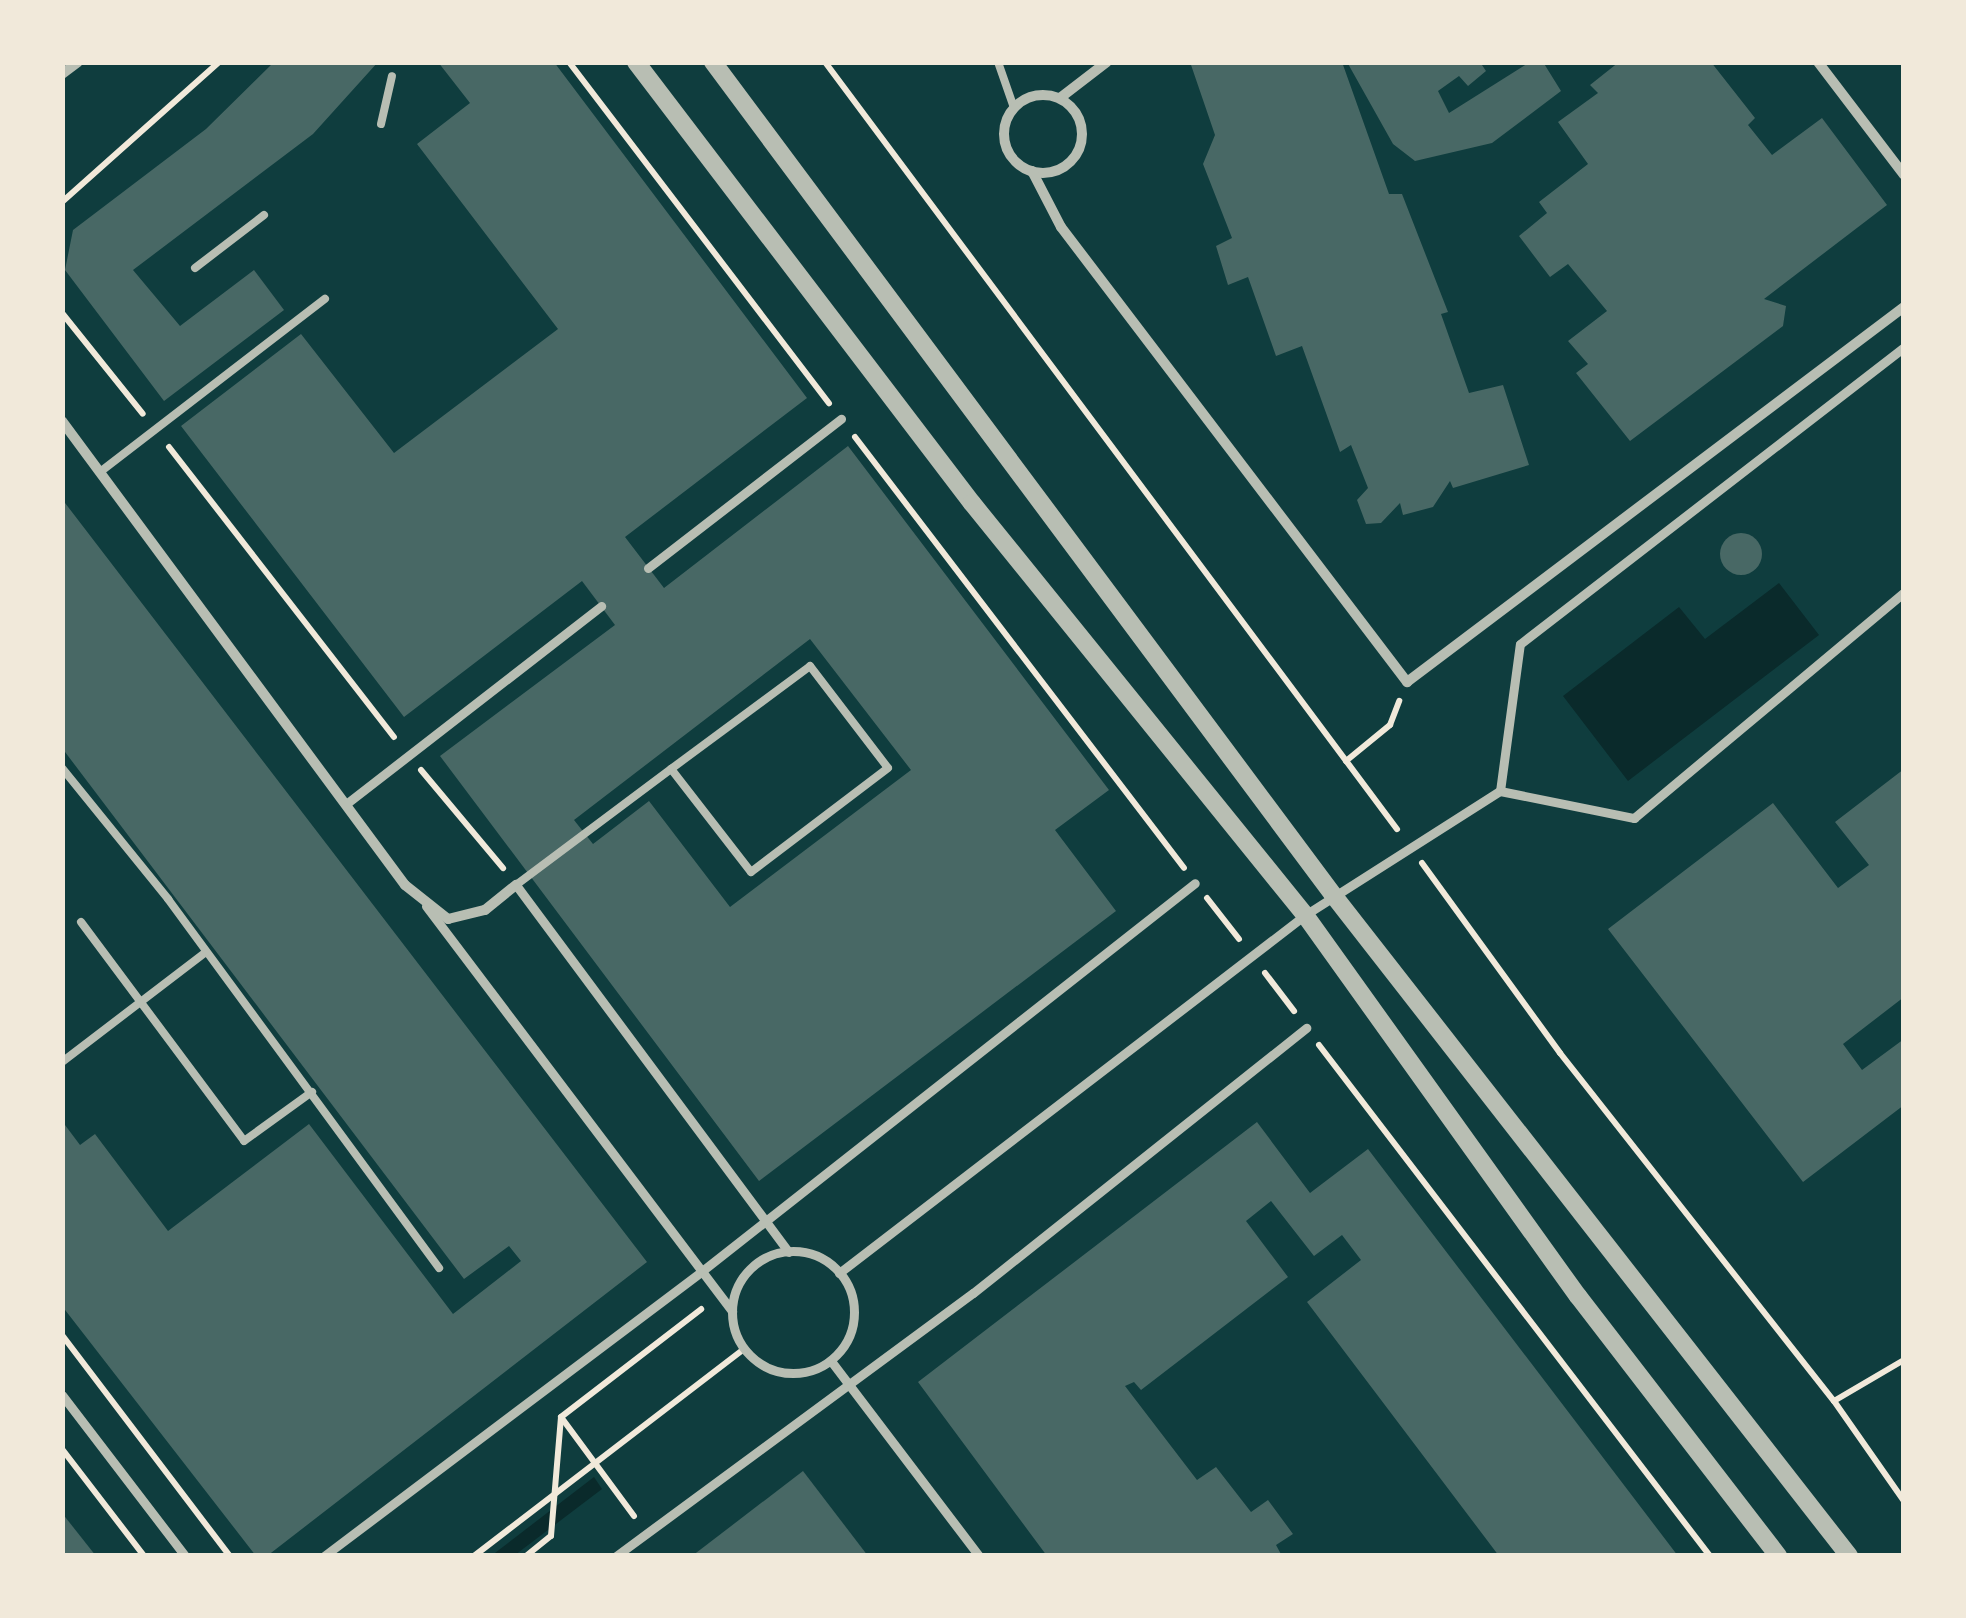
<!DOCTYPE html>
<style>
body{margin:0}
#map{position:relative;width:1966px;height:1618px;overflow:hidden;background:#0f3d3e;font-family:Poppins,sans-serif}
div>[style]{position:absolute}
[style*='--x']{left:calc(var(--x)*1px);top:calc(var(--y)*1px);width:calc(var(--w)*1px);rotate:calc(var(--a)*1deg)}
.water>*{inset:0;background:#0a2a2b}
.building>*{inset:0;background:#486865}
.round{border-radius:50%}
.path>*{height:6px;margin:-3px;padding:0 3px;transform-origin:3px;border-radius:3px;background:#f1e9da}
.service>*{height:8px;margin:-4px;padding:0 4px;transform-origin:4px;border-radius:4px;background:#b8beb3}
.pedestrian>*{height:9px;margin:-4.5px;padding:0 4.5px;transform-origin:4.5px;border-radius:4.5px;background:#b8beb3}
.pedestrian>.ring{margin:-4.5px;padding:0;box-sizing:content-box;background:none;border:9px solid #b8beb3;border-radius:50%}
.minor>*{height:10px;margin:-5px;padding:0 5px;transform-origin:5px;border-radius:5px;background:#b8beb3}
.minor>.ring{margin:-5px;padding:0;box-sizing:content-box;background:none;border:10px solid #b8beb3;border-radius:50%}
.tertiary>*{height:18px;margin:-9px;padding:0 9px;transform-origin:9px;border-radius:9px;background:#b8beb3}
span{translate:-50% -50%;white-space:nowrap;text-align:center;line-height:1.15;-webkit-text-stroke:10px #f1e9da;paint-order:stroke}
.frame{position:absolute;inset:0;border:65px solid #f1e9da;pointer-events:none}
</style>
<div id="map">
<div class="water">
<i style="clip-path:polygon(1779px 583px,1819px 635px,1628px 781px,1563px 696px,1679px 607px,1705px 639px)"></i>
<i style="clip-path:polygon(594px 1477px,602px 1489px,515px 1555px,491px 1556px)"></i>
</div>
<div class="building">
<i style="clip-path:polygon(274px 62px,378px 62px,313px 134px,133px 270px,180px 326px,254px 270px,284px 310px,164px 401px,65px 270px,73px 230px,206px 129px)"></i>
<i style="clip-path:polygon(evenodd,438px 62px,554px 62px,807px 398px,625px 537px,664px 588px,848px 446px,1109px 790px,1055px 830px,1116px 911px,759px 1181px,440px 756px,615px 625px,582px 581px,404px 717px,181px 426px,301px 334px,394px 453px,558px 329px,417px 144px,470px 103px,438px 62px,810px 639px,911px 770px,730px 907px,649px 801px,593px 844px,574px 820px,810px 639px)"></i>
<i style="clip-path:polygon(1190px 62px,1342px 62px,1389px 194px,1402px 194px,1448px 312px,1441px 314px,1469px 393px,1503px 385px,1529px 465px,1453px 488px,1450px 481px,1433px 507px,1403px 515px,1400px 503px,1381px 523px,1366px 524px,1357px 500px,1368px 488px,1351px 445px,1340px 452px,1302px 346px,1276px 356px,1248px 277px,1228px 285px,1216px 246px,1232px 238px,1203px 164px,1215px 135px)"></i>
<i style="clip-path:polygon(1347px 62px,1480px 62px,1486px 71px,1468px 86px,1459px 76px,1438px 91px,1449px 113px,1530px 62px,1543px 62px,1561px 91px,1492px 143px,1415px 161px,1393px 144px)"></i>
<i style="clip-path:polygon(1619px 62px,1711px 62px,1755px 118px,1748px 125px,1772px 155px,1822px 118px,1887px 205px,1764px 299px,1786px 306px,1783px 326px,1630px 441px,1576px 373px,1588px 364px,1568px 341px,1607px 311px,1568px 264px,1550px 277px,1519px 236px,1547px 213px,1539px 202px,1588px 164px,1558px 122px,1598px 93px,1590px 85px)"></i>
<i style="clip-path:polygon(62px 499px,647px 1262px,267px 1556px,256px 1556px,62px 1306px,62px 1121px,80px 1145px,95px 1134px,168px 1231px,309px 1124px,453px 1314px,521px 1261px,509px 1246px,464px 1279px,62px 748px)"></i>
<i class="round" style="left:1720px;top:533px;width:42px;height:42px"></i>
<i style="clip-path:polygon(1904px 769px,1904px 997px,1843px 1044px,1862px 1070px,1904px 1039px,1904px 1105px,1803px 1182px,1608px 929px,1773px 803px,1838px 888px,1869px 865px,1835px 822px)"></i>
<i style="clip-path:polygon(1257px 1122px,1310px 1193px,1368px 1149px,1678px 1556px,1499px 1556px,1307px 1302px,1361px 1260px,1342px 1235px,1314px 1256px,1271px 1201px,1246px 1221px,1288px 1277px,1141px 1390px,1134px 1382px,1125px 1386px,1197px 1480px,1216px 1467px,1251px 1512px,1268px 1500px,1293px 1534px,1276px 1545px,1282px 1556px,1047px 1556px,918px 1382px)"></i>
<i style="clip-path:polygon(803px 1471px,868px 1556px,692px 1556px)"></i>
<i style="clip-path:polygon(62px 1513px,96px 1556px,62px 1556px)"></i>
</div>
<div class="path">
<i style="--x:569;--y:62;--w:429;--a:52.7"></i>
<i style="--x:825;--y:62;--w:957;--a:53.29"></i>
<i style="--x:62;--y:202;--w:210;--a:-41.7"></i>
<i style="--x:62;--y:313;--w:129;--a:51.3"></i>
<i style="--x:855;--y:437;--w:542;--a:52.64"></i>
<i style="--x:169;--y:447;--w:367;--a:52.2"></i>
<i style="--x:1346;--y:761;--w:57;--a:-39.3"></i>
<i style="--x:1390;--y:725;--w:26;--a:-69"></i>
<i style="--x:421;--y:770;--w:128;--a:50.1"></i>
<i style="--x:1422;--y:863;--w:235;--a:54"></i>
<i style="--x:1560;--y:1053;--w:443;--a:51.8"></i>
<i style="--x:1834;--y:1401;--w:122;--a:55"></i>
<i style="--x:1207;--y:898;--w:52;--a:52"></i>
<i style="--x:1265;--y:973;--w:48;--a:52.7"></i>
<i style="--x:1319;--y:1045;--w:643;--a:52.58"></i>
<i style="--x:62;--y:1335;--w:278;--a:52.8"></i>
<i style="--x:1834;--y:1401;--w:81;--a:-30.4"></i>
<i style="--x:561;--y:1417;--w:123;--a:53.6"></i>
<i style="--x:62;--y:1449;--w:135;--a:52.5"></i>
<i style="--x:474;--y:1556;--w:340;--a:-37.5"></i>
<i style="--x:526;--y:1556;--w:32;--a:-39"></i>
<i style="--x:551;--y:1536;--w:119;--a:-85.2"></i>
<i style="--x:561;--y:1417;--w:177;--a:-37.6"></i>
</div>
<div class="service">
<i style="--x:998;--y:62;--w:49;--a:70.8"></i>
<i style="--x:381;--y:124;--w:49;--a:-77.1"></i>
<i style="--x:195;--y:268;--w:87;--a:-37.5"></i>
<i style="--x:100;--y:472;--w:284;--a:-37.6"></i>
<i style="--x:62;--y:768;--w:169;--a:51"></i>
<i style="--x:168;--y:899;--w:458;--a:53.7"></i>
<i style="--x:516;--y:885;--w:194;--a:-36.8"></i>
<i style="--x:671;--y:769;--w:173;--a:-36.5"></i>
<i style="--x:810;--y:666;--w:128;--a:52.6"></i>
<i style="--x:888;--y:768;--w:172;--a:142.8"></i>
<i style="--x:751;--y:872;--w:130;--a:-127.8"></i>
<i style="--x:81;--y:922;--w:273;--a:53.3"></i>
<i style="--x:244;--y:1141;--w:84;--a:-35.8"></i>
<i style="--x:62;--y:1062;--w:181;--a:-37.4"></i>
</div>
<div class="pedestrian">
<i style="--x:648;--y:568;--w:244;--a:-37.7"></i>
<i style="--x:1500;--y:791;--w:137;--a:11.4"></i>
<i style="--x:1634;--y:818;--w:352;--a:-39.9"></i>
<i style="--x:346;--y:804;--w:323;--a:-37.8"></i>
<i style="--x:516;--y:885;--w:457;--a:53.4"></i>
<i style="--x:426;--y:906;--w:508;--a:52.93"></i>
<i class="ring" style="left:732px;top:1251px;width:113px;height:113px"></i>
<i style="--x:839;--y:1273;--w:588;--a:-37.53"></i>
<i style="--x:1305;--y:915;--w:231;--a:-32.5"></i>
<i style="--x:1500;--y:791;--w:148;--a:-82.3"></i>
<i style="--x:1520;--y:644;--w:485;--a:-37.7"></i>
<i style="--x:831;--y:1361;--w:245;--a:52.8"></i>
<i style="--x:62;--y:1395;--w:203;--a:52.6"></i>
<i style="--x:324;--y:1556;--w:473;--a:-37"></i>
<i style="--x:702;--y:1271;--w:627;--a:-38.2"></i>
<i style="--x:616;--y:1556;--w:443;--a:-36.4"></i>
<i style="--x:973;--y:1293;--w:426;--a:-38.5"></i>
</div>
<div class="minor">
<i style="--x:1818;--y:62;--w:142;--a:52.7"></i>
<i style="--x:62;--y:74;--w:20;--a:-37"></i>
<i class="ring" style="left:1004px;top:95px;width:68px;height:68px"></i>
<i style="--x:1060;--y:98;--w:59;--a:-37.5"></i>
<i style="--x:1032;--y:171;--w:63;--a:62.6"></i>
<i style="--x:1061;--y:227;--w:572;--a:52.75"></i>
<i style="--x:1407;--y:682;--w:623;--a:-37.04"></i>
<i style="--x:62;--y:421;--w:577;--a:53.53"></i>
<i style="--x:405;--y:885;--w:55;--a:38.3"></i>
<i style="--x:448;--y:919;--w:38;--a:-14"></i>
<i style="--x:485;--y:910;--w:40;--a:-39"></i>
</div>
<div class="tertiary">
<i style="--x:636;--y:62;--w:554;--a:52.7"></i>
<i style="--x:972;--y:503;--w:530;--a:51.05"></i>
<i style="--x:1305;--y:915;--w:469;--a:54.4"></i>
<i style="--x:1578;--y:1296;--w:328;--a:52.4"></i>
<i style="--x:713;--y:62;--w:1040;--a:53.33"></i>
<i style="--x:1334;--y:896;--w:837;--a:52.03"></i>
</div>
<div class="frame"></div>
</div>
